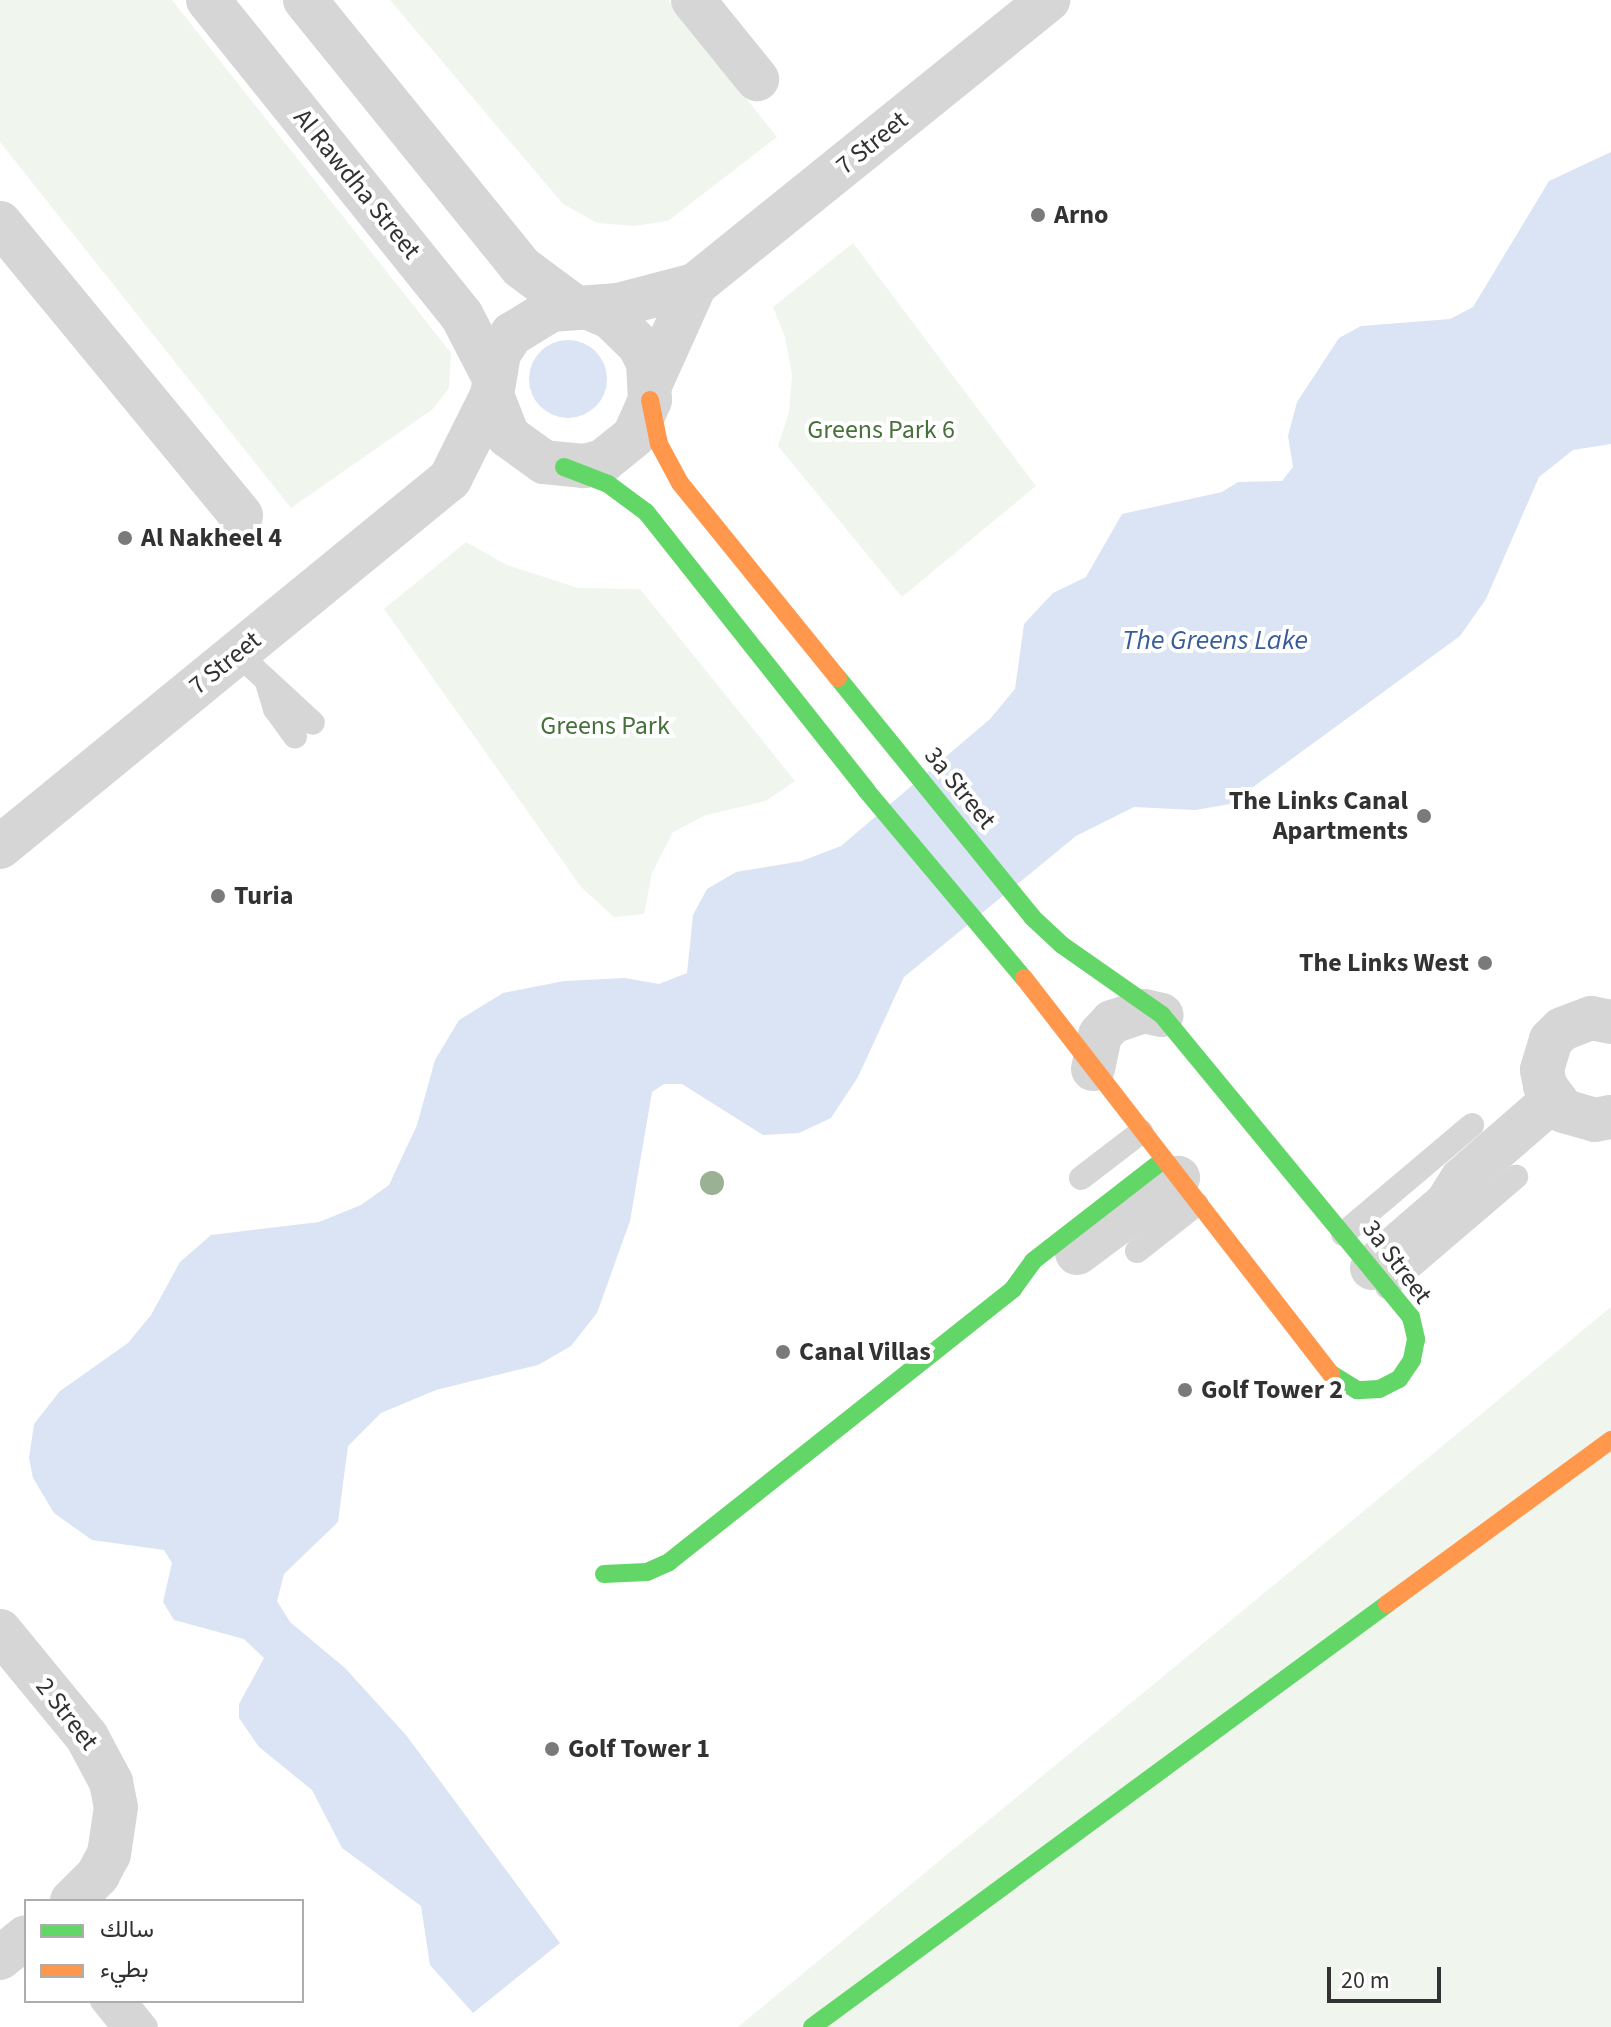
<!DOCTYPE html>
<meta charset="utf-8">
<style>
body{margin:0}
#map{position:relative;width:1611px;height:2027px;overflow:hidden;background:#fff;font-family:"Source Sans 3",Vazirmatn,sans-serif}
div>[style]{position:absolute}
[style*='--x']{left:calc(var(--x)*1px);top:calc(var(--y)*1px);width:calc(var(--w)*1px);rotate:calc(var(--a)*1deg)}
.green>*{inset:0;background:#f0f6ed}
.water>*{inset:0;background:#dbe4f4}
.round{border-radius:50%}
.lane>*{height:24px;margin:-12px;padding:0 12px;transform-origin:12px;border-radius:12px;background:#d6d6d6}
.street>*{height:44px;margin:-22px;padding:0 22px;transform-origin:22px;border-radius:22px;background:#d6d6d6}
.fast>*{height:18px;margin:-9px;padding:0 9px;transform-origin:9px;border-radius:9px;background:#63d668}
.slow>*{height:18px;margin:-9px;padding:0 9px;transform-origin:9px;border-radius:9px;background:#ff974d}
.trees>*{width:24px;height:24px;margin:-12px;border-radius:50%;background:#9ab193}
.dots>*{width:22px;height:22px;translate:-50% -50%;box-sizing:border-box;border:4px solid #fff;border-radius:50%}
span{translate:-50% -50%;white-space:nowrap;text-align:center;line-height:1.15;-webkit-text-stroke:8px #fff;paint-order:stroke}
.street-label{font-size:26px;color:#323232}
.poi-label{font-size:26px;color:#323232;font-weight:700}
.left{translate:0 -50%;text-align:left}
.right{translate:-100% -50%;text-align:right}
.park-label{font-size:26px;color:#47713b}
.water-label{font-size:28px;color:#395d9a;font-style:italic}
.legend{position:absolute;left:24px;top:1899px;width:280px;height:104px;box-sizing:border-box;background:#fff;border:2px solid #adadad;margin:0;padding:10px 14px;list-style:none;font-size:24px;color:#323232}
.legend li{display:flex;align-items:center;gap:16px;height:40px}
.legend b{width:40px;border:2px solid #adadad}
.scale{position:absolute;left:1327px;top:1967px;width:114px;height:36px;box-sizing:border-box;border:4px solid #323232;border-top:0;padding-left:10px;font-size:24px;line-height:28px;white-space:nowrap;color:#323232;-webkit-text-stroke:6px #fff;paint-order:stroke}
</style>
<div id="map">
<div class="green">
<i style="clip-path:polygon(0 0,172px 0,451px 353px,449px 388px,433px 409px,291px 508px,0 142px)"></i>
<i style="clip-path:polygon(390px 0,668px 0,777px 137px,668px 221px,634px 226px,597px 223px,563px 204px)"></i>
<i style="clip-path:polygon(853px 243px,1036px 486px,902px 597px,778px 446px,789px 412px,792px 375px,785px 337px,773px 307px)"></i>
<i style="clip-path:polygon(466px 542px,507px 565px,578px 588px,640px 589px,795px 781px,766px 801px,706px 815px,673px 832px,652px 873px,644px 914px,614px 917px,581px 887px,384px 609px)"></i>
<i style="clip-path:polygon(1611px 1307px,1611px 2027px,738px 2027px)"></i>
</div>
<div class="water">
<i style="clip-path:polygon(1611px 152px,1611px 444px,1573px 450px,1539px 477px,1486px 599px,1460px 636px,1230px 804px,1195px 810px,1134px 807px,1076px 836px,904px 977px,858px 1077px,831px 1118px,799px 1133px,763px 1135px,682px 1084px,664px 1084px,652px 1092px,630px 1221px,597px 1313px,571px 1346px,538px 1365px,436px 1390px,381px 1413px,348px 1446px,338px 1522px,284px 1574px,277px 1601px,290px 1622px,345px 1668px,406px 1735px,560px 1943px,473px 2013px,430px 1965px,421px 1906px,342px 1848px,312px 1790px,259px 1747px,239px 1718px,239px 1704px,264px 1658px,244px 1639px,174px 1620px,163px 1602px,172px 1563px,164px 1550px,92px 1540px,54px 1513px,33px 1478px,29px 1458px,34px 1424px,60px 1391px,128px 1343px,151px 1315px,180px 1262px,211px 1235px,319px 1222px,361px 1205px,389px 1185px,417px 1125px,435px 1060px,459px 1020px,503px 993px,564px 981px,625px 978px,659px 984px,687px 973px,693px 915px,707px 889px,736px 872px,802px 861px,841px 846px,990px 719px,1015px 689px,1024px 624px,1053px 593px,1086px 577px,1122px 514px,1222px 492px,1238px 482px,1282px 481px,1293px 467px,1288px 436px,1297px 402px,1339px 338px,1361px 326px,1450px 319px,1473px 307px,1549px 181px)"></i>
<i class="round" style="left:529px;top:340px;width:78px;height:78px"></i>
</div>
<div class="lane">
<i style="--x:237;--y:653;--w:103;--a:42.6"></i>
<i style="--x:268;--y:686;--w:24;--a:73"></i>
<i style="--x:275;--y:709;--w:34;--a:54"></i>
<i style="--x:1081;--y:1178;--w:76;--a:-37.5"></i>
<i style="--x:1343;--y:1234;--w:169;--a:-40.2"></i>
<i style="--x:1137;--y:1251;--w:76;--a:-38.1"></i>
<i style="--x:1387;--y:1287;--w:170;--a:-40.5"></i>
<i style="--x:102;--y:2001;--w:33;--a:51"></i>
<i style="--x:125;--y:2001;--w:33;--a:51"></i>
</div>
<div class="street">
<i style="--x:208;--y:0;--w:405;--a:51.2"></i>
<i style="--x:462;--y:316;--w:68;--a:62.7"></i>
<i style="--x:305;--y:0;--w:343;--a:51"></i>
<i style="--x:521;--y:267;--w:67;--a:36.5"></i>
<i style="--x:693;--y:0;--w:102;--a:51"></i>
<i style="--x:0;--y:223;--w:379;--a:50.5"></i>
<i style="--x:591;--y:309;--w:21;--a:23"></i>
<i style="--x:610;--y:317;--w:40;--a:44"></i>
<i style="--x:639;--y:345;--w:20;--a:63"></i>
<i style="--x:648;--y:363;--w:37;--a:87"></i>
<i style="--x:650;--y:400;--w:39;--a:114"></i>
<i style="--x:634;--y:436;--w:40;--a:141"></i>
<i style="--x:603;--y:461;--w:20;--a:165"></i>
<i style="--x:584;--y:466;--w:40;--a:-174.3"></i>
<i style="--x:544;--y:462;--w:44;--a:-144.2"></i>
<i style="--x:508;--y:436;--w:44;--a:-111.3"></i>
<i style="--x:492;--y:395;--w:43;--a:-80.5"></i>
<i style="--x:499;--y:353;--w:23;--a:-56"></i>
<i style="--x:512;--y:334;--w:46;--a:-31.6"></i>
<i style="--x:551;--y:310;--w:67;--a:-4.3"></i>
<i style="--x:618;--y:305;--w:80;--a:-14.6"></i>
<i style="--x:695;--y:285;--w:454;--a:-38.9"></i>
<i style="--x:651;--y:383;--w:107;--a:-65.8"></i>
<i style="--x:0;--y:847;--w:581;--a:-39.28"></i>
<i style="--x:450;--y:479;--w:94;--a:-63.4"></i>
<i style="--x:1611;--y:1022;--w:20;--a:-169"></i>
<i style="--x:1591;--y:1018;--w:31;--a:159"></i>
<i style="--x:1562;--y:1029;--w:16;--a:135"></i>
<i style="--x:1551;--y:1040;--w:31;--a:107"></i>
<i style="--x:1542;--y:1070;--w:16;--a:79"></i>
<i style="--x:1545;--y:1086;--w:31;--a:53"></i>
<i style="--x:1564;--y:1111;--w:32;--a:16"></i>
<i style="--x:1595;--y:1120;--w:16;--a:-11"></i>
<i style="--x:1093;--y:1069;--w:35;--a:-78"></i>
<i style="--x:1100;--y:1035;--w:18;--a:-47"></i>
<i style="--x:1112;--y:1022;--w:34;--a:-19"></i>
<i style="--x:1144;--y:1011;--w:18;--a:13"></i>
<i style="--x:1077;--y:1253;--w:126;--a:-36.6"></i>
<i style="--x:1372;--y:1268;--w:99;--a:-40.9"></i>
<i style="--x:1447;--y:1203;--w:28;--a:-58"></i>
<i style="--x:1462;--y:1179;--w:121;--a:-41"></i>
<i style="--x:0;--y:1631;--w:137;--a:50.6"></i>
<i style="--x:87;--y:1737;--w:51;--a:61.9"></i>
<i style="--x:111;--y:1782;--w:25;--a:79"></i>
<i style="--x:116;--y:1807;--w:48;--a:98.5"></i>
<i style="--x:109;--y:1854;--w:24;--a:118"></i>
<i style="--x:98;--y:1875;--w:37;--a:135"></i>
<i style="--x:0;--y:1958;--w:33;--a:-39"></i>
</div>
<div class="fast">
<i style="--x:564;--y:467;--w:47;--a:21.1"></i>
<i style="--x:608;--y:484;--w:47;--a:36.4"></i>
<i style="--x:646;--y:512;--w:355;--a:51.6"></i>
<i style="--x:866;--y:790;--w:246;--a:50"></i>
<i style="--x:838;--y:678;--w:309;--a:50.9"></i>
<i style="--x:1033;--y:918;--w:40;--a:43"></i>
<i style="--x:1062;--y:945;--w:122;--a:35"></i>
<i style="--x:1162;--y:1015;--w:391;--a:50.5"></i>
<i style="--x:1411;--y:1317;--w:23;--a:77"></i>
<i style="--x:1416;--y:1339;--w:21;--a:101"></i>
<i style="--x:1412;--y:1360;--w:23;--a:124"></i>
<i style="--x:1399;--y:1379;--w:22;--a:153"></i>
<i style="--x:1379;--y:1389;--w:22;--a:177"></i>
<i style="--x:1357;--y:1390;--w:31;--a:-148"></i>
<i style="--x:604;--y:1574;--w:43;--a:-2.7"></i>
<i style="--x:647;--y:1572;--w:24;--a:-24"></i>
<i style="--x:669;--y:1562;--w:439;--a:-38.4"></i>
<i style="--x:1013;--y:1289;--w:34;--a:-54"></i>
<i style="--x:1033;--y:1261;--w:165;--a:-37.8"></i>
<i style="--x:812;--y:2027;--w:714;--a:-36.34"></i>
</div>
<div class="slow">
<i style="--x:650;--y:400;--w:45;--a:78.4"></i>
<i style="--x:659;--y:444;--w:44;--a:61.7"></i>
<i style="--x:680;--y:483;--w:251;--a:51"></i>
<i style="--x:1024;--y:978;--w:501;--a:52.22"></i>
<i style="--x:1387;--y:1604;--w:278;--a:-36.2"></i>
</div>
<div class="trees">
<i style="left:712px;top:1183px"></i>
</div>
<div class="dots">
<i style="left:1038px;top:215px;background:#7a7a7a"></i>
<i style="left:125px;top:538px;background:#7a7a7a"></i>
<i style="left:1424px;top:816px;background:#7a7a7a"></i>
<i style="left:218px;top:896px;background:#7a7a7a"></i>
<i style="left:1485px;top:963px;background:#7a7a7a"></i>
<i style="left:783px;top:1352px;background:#7a7a7a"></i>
<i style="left:1185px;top:1390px;background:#7a7a7a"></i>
<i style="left:552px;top:1749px;background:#7a7a7a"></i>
</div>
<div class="street-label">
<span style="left:872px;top:143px;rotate:-39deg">7 Street</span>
<span style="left:357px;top:184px;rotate:51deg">Al Rawdha Street</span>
<span style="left:225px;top:663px;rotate:-39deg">7 Street</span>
<span style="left:960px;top:788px;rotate:51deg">3a Street</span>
<span style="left:1397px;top:1262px;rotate:53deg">3a Street</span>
<span style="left:67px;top:1714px;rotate:52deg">2 Street</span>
</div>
<div class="poi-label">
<span class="left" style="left:1054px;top:215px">Arno</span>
<span class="left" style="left:141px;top:538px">Al Nakheel 4</span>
<span class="right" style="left:1408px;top:816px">The Links Canal<br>Apartments</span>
<span class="left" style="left:234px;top:896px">Turia</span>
<span class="right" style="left:1469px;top:963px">The Links West</span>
<span class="left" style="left:799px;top:1352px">Canal Villas</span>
<span class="left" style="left:1201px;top:1390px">Golf Tower 2</span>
<span class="left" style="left:568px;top:1749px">Golf Tower 1</span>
</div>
<div class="park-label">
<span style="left:881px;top:430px">Greens Park 6</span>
<span style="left:605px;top:726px">Greens Park</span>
</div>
<div class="water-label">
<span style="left:1215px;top:640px">The Greens Lake</span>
</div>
<ul class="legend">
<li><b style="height:10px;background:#63d668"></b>سالك</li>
<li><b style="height:10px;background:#ff974d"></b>بطيء</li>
</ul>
<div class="scale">20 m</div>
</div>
